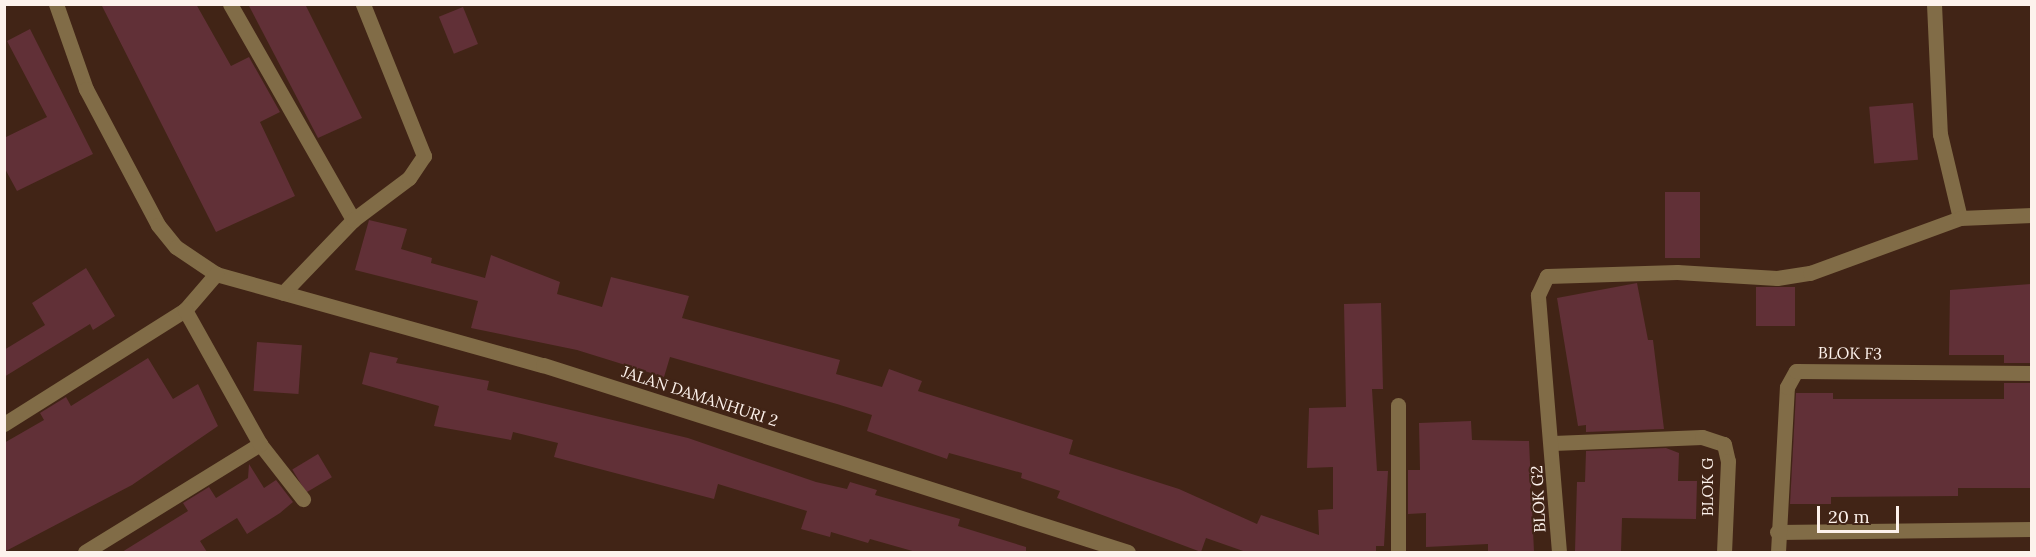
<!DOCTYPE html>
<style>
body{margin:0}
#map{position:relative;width:2036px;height:557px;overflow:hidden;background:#412416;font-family:Lora,serif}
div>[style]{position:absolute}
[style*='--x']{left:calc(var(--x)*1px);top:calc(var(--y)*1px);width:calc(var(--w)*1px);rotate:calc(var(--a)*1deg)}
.building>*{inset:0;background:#613037;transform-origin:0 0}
.street>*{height:15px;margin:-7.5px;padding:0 7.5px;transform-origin:7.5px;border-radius:7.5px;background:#816c47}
span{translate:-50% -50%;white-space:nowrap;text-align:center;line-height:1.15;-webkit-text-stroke:4.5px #412416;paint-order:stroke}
.street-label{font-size:16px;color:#fdf2ec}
.frame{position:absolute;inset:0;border:6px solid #fdf2ec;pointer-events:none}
.scale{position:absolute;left:1817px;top:506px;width:82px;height:27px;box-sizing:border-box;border:3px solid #fdf2ec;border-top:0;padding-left:8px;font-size:18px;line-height:21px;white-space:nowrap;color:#fdf2ec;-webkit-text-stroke:4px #412416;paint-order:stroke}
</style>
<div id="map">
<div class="building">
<i style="clip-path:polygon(101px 4px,196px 4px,231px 66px,249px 57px,280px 112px,260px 122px,295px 196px,216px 232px)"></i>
<i style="clip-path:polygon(248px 4px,305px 4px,362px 118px,318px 138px)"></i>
<i style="left:463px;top:7px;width:40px;height:26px;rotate:68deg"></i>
<i style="clip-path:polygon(30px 29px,93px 154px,17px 191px,4px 167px,4px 138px,47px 117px,7px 41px)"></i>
<i style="left:1913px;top:103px;width:57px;height:44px;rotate:85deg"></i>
<i style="left:1665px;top:192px;width:35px;height:66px"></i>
<i style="clip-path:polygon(369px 220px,407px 229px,401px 249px,432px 258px,431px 263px,485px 278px,491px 255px,560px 282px,557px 294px,602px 307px,611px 277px,689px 296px,682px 318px,840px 360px,836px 374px,882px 387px,889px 369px,922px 381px,918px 391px,1073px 440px,1069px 454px,1179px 489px,1257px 524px,1261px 515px,1319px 535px,1318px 510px,1333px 509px,1333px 467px,1307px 468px,1309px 408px,1346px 407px,1344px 304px,1381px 303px,1383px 389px,1372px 389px,1377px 471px,1388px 471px,1384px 546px,1376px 546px,1376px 552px,1246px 552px,1206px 538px,1201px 552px,1057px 498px,1060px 491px,1021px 478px,1022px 473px,949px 453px,947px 459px,867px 431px,872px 415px,837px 404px,670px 357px,664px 377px,577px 350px,471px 328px,478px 301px,355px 270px)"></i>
<i style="clip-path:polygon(86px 268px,115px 316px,93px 330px,90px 324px,4px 377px,4px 350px,45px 325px,32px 303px)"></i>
<i style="clip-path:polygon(1637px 283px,1648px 340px,1653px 340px,1664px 429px,1586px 432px,1586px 425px,1578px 426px,1557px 298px)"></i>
<i style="clip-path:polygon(2031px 284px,2031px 363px,2004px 363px,2004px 355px,1949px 355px,1950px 290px)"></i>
<i style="left:1756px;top:287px;width:39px;height:39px"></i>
<i style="left:257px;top:342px;width:45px;height:49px;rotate:4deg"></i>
<i style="clip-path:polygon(370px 352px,398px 358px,396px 363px,489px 381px,487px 390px,688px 438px,816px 482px,847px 489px,850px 482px,877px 490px,875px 495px,960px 519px,958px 526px,1026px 547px,1026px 552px,916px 552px,870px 539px,868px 543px,831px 532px,830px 537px,801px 529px,807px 511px,718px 484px,714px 499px,554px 457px,558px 443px,513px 432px,511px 440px,434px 426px,439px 406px,362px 384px)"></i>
<i style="clip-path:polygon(148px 358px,173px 399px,198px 384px,218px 426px,132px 485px,4px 552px,4px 443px,44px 420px,40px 413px,66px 397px,71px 406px)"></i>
<i style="clip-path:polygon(2004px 383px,2031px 383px,2031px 488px,1958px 488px,1958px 496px,1831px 497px,1831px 504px,1790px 504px,1796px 393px,1833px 393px,1833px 399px,2004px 399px)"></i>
<i style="clip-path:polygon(1471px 421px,1472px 440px,1529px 441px,1534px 552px,1488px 552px,1488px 544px,1426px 547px,1426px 513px,1408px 514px,1408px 470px,1420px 470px,1419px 423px)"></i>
<i style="clip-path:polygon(1666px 448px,1679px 453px,1678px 481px,1697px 481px,1696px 519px,1622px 518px,1621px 552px,1575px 551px,1577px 482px,1585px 482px,1586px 451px)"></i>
<i style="left:318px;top:454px;width:27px;height:30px;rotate:59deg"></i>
<i style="clip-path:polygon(249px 464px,264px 488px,276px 480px,293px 502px,280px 513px,247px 534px,237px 518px,200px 541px,207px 552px,122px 552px,188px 511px,183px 503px,209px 487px,216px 498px,248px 478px)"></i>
</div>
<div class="street">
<i style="--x:56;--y:4;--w:90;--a:70.6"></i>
<i style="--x:86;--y:89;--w:154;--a:62.1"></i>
<i style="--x:158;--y:225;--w:28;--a:51"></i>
<i style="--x:176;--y:247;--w:48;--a:34"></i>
<i style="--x:216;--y:274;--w:339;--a:15.6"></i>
<i style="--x:543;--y:365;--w:614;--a:17.73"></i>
<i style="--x:230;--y:4;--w:249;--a:60.3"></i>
<i style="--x:353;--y:220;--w:101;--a:133.8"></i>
<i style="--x:1934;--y:4;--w:130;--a:87.4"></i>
<i style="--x:1940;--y:134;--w:86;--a:76.6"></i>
<i style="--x:353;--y:220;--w:70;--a:-36.9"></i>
<i style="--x:409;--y:178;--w:27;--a:-56"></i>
<i style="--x:424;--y:156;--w:164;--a:-111.9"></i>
<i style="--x:1398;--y:405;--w:147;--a:90"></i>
<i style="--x:4;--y:424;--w:214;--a:-32.2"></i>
<i style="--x:185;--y:310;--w:48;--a:-49.3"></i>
<i style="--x:1553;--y:443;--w:149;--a:-2.3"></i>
<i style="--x:1702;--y:437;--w:23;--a:18"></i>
<i style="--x:1724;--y:444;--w:17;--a:77"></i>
<i style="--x:1728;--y:461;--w:91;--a:92.5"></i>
<i style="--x:260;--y:444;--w:70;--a:52"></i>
<i style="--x:1777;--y:532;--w:255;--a:-0.7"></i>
<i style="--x:85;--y:552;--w:206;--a:-31.7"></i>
<i style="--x:260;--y:444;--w:154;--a:-119.2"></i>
<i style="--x:1559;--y:552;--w:258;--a:-94.7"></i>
<i style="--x:1538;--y:295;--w:21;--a:-65"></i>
<i style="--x:1547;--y:276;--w:130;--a:-1.8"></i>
<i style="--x:1677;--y:272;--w:100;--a:3.4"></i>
<i style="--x:1777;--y:278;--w:33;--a:-9"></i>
<i style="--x:1810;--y:273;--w:160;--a:-20.1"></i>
<i style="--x:1960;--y:218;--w:72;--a:-2.4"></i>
<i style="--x:1778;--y:552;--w:165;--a:-86.9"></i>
<i style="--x:1787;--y:387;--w:18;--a:-61"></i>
<i style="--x:1796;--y:371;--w:236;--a:0.5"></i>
</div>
<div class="street-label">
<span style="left:1850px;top:353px;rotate:1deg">BLOK F3</span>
<span style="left:700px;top:396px;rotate:18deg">JALAN DAMANHURI 2</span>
<span style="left:1707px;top:487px;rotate:-90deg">BLOK G</span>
<span style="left:1538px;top:499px;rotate:-93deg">BLOK G2</span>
</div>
<div class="frame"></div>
<div class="scale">20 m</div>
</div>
